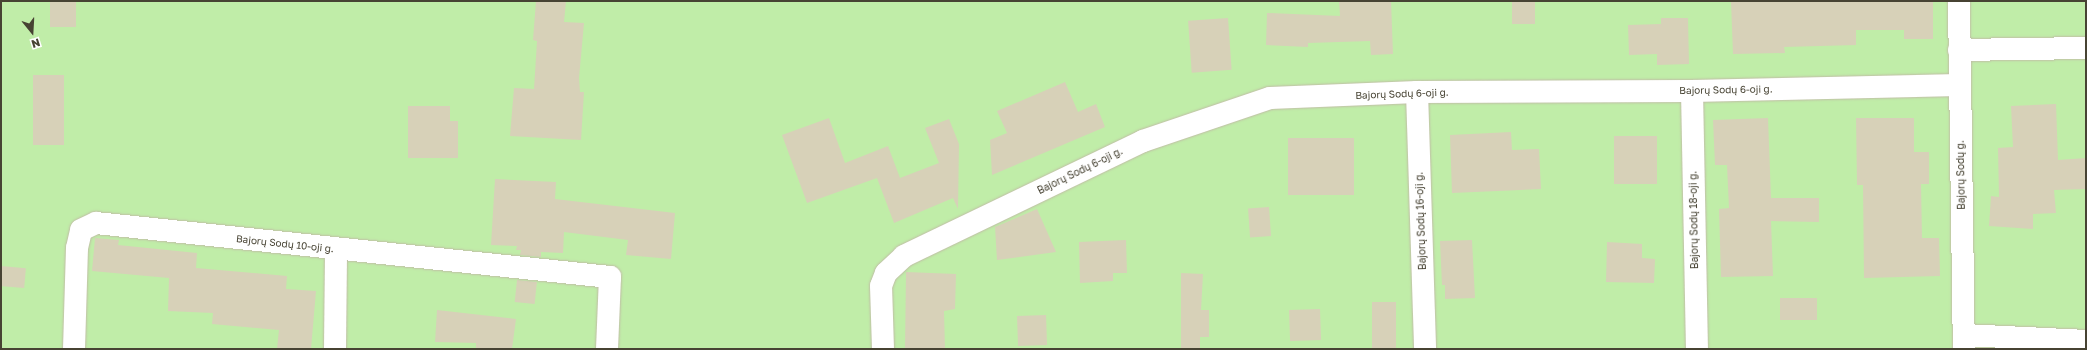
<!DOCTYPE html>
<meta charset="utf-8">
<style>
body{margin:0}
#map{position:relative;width:2087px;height:350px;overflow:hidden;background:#f4f3e4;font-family:"Golos Text",sans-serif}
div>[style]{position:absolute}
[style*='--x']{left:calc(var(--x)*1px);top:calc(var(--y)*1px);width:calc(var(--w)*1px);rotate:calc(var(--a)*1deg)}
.green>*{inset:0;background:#c0eda8;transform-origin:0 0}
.building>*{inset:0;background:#d7d1b8;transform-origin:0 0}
.roads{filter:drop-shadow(0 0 1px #c0bda6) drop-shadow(0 0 1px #c0bda6)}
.street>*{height:22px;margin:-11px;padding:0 11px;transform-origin:11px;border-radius:11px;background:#fff}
span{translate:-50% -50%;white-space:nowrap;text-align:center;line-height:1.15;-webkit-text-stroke:3px #fff;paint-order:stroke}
.street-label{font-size:10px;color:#474333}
.frame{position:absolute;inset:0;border:2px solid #474333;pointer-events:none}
.north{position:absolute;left:12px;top:12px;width:40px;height:40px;-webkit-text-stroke:3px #fff;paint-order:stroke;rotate:162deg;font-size:11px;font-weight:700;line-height:16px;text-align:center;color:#474333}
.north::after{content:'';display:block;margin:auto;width:14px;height:18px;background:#474333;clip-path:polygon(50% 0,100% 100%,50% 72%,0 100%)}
</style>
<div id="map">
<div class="green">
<i style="left:1px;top:1px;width:2085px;height:348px"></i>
</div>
<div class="building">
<i style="left:50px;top:1px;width:26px;height:26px"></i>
<i style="clip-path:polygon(536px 1px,566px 1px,564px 22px,584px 23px,579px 78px,580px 92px,584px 92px,581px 140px,510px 136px,514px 88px,534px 89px,537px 41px,533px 40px)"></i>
<i style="clip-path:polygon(1339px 1px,1391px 1px,1393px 54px,1371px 55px,1370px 41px,1308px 43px,1308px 47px,1266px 45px,1267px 13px,1340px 16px)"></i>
<i style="left:1512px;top:1px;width:23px;height:23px"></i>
<i style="clip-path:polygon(1933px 1px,1933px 39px,1904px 39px,1904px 30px,1856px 30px,1856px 45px,1784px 47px,1785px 53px,1733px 54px,1731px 2px)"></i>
<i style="left:1228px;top:18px;width:52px;height:40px;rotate:86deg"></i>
<i style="clip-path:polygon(1661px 18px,1688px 18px,1689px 64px,1657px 65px,1657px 54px,1629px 55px,1628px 25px,1661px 24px)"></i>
<i style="left:33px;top:75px;width:31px;height:70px"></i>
<i style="clip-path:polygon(1065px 82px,1078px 112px,1096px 104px,1105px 127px,992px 175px,990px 140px,1007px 133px,997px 111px)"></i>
<i style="clip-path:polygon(2056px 104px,2058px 160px,2086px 158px,2086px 189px,2054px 190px,2056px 213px,2033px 214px,2033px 229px,1989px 226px,1991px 196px,1999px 197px,1998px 148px,2013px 147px,2011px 106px)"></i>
<i style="clip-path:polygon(408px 106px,450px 106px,450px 121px,458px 121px,458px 158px,408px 158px)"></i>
<i style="clip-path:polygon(829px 118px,845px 163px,888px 146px,900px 178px,939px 163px,925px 128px,949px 119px,959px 144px,958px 209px,953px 198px,894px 223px,877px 178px,807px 203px,782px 135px)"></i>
<i style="clip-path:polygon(1768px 118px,1771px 198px,1819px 198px,1819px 222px,1771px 221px,1773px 276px,1721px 277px,1719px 209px,1729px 208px,1727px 165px,1715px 165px,1713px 120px)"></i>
<i style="clip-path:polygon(1856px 118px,1914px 118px,1914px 152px,1929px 152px,1929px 184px,1921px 184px,1922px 238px,1939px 238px,1940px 276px,1864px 278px,1863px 185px,1857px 185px)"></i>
<i style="clip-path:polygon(1511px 132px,1512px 150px,1539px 149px,1541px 189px,1452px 193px,1450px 135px)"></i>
<i style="left:1614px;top:136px;width:43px;height:48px"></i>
<i style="left:1354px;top:138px;width:57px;height:66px;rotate:90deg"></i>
<i style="clip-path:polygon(495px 179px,556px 182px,555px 199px,675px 213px,671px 259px,626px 255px,628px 240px,564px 232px,563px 253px,541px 252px,541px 257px,520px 255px,521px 250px,516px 250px,517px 246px,491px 245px)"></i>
<i style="left:1269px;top:207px;width:29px;height:21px;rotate:86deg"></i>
<i style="clip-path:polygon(1037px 209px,1056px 252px,997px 260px,995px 227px)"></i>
<i style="clip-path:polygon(95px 238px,119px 240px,118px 245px,197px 253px,196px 268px,287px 276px,286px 289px,316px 291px,311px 349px,277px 349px,279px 330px,212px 324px,213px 313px,168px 311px,169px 278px,92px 271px)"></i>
<i style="clip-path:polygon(1126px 240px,1127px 273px,1113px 273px,1113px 281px,1080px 283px,1079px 242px)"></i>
<i style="clip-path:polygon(1472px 240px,1475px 298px,1445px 299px,1445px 285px,1442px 285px,1440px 241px)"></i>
<i style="clip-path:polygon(1607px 242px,1642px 244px,1642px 258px,1655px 259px,1654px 283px,1606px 282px)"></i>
<i style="left:1px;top:266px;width:25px;height:20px;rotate:5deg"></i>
<i style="clip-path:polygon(906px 272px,956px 274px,955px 309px,944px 311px,945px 349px,905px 349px)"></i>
<i style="clip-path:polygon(1181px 273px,1203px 274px,1201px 310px,1209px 310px,1209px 337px,1200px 337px,1200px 349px,1181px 349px)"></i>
<i style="left:517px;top:280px;width:20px;height:22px;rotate:6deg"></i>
<i style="left:1780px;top:298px;width:37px;height:22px"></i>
<i style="left:1396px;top:302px;width:47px;height:24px;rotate:90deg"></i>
<i style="left:1320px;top:309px;width:31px;height:31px;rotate:88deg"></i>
<i style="clip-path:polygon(437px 310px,516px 319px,512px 349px,476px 349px,476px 343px,435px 342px)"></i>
<i style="left:1046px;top:315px;width:30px;height:29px;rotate:88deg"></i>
</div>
<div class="roads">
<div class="street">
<i style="--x:1959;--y:1;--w:348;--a:89.2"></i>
<i style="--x:1959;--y:50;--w:127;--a:-0.9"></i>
<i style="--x:1692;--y:91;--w:258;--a:88.9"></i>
<i style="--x:1417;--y:92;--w:257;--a:88.2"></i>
<i style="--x:1964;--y:335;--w:122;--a:2.8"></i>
<i style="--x:74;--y:349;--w:101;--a:-88.3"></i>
<i style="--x:77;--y:248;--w:18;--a:-77"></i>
<i style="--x:81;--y:230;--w:17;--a:-25"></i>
<i style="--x:96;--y:223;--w:517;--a:6"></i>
<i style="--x:610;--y:277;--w:72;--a:92.4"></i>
<i style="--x:335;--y:349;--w:99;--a:-89.4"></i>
<i style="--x:883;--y:349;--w:63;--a:-91.8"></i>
<i style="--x:881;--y:286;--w:14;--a:-69"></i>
<i style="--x:886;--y:273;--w:25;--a:-43"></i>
<i style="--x:904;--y:256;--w:265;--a:-25.7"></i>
<i style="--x:1143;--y:141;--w:134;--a:-18.7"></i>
<i style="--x:1270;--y:98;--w:147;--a:-2.3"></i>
<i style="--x:1417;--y:92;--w:275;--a:-0.2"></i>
<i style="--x:1692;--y:91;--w:267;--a:-1.3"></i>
</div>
</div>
<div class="street-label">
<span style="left:1726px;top:90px;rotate:-1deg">Bajorų Sodų 6-oji g.</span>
<span style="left:1402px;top:94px;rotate:-2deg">Bajorų Sodų 6-oji g.</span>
<span style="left:1080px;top:171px;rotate:-26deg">Bajorų Sodų 6-oji g.</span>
<span style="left:1961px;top:175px;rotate:-91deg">Bajorų Sodų g.</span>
<span style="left:1694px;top:220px;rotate:-91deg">Bajorų Sodų 18-oji g.</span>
<span style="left:1421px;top:221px;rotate:-92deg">Bajorų Sodų 16-oji g.</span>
<span style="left:285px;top:244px;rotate:6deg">Bajorų Sodų 10-oji g.</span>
</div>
<div class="frame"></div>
<div class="north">N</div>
</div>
